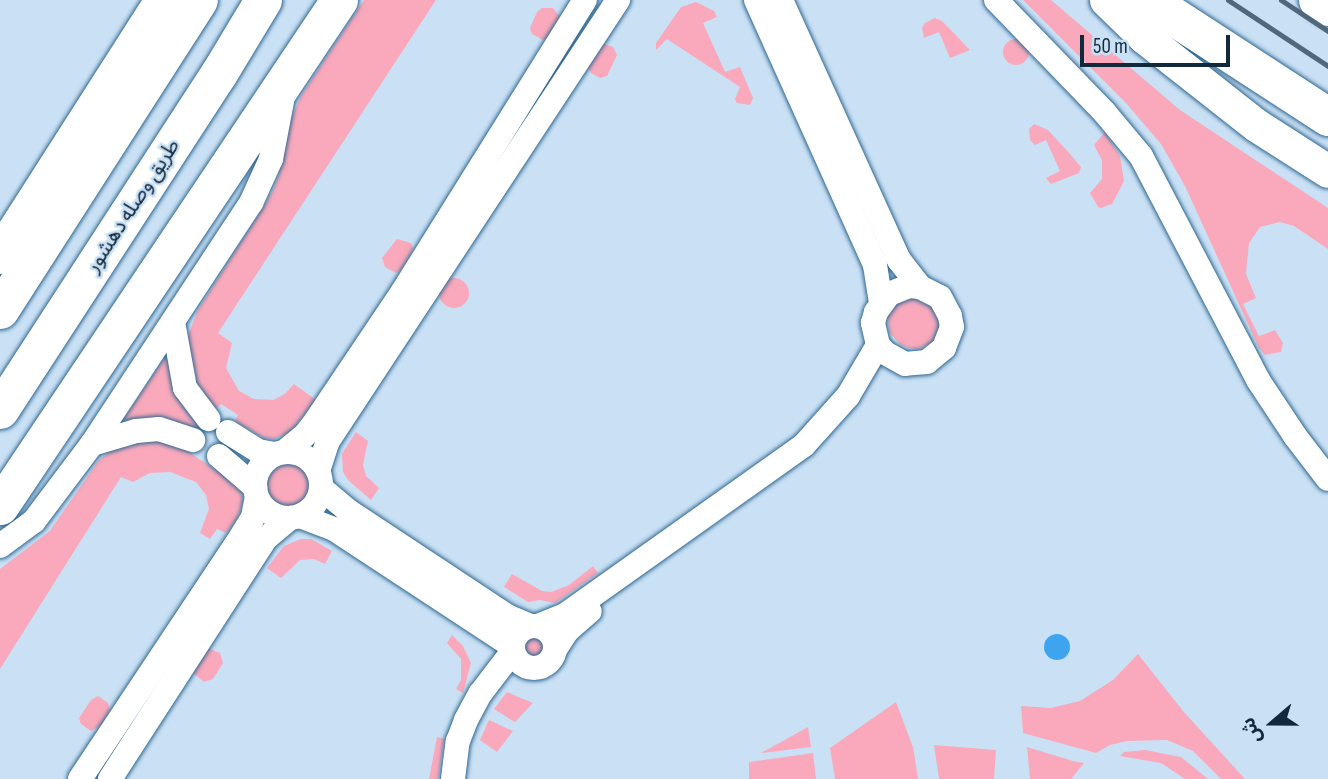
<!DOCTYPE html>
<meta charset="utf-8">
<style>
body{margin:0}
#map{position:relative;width:1328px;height:779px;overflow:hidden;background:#cae1f5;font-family:"Sofia Sans Condensed","Noto Sans Arabic",sans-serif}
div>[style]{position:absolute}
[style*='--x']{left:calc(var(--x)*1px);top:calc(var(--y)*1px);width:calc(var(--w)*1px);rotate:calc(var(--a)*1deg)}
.green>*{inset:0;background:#f9a9bb}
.round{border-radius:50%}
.water>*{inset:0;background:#3ea4ef}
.roads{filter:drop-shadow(0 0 2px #2e6792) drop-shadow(0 0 2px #2e6792)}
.minor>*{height:24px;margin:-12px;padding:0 12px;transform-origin:12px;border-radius:12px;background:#fff}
.minor>.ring{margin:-12px;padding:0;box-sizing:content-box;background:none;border:24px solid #fff;border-radius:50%}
.secondary>*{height:33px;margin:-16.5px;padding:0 16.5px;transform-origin:16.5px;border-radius:16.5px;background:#fff}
.primary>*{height:37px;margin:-18.5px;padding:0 18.5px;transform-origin:18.5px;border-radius:18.5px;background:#fff}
.trunk>*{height:38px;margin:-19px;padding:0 19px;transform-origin:19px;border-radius:19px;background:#fff}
.rail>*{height:5px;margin:-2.5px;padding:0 2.5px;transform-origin:2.5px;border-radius:2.5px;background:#51687c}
span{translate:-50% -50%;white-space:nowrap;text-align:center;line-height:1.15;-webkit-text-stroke:5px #cae1f5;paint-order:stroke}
.street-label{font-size:21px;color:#12293c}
.north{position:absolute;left:1237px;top:688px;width:70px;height:70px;-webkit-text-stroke:5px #cae1f5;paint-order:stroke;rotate:250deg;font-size:19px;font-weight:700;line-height:28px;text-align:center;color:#12293c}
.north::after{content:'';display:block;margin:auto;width:24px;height:32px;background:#12293c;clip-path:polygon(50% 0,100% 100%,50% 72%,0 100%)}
.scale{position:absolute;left:1080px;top:35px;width:150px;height:32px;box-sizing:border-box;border:4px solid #12293c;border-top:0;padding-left:9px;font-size:21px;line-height:24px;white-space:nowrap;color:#12293c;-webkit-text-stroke:5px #cae1f5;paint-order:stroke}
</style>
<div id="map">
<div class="green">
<i style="clip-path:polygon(364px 0,436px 0,218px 333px,232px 343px,226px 368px,239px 391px,254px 399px,273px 400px,285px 394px,294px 384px,316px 400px,290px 432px,274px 439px,264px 438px,235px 421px,238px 415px,221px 404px,216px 409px,196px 385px,187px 345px,189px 333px,198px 310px,272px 193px,279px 175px,289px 123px,301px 96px)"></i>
<i style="clip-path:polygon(1023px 0,1051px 0,1180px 110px,1328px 208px,1328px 249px,1294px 226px,1280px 222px,1260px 227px,1249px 243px,1246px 274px,1256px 298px,1243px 304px,1259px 336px,1275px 330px,1283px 343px,1281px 352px,1265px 355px,1259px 348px,1185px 186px,1161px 144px,1126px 103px)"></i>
<i style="clip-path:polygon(696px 2px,714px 11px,717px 17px,703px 23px,725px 72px,740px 67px,753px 98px,750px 105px,737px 103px,735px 99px,740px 87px,667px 39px,656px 50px,656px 43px,681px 7px)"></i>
<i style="clip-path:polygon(542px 8px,553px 8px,560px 17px,547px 39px,543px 40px,532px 34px,530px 28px,537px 12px)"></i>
<i style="clip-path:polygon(935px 18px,942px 21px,970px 50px,950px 58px,939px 32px,924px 38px,922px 28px,925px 23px)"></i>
<i class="round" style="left:1003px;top:39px;width:26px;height:26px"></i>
<i style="clip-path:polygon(602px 43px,613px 47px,617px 55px,607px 76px,600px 78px,591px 73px,587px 65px)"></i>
<i style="clip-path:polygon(1034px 124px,1048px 130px,1070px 154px,1081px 167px,1079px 173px,1051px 184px,1046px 178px,1060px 171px,1046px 140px,1035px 145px,1030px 140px,1029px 129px)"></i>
<i style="clip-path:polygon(1105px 132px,1120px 156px,1124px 181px,1112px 204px,1101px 208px,1098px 207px,1090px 193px,1102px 179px,1102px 160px,1094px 145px)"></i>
<i style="clip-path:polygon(397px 239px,411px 243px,413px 249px,401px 270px,396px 273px,385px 267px,382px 258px)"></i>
<i class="round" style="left:439px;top:278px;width:30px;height:30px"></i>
<i style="clip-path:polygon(921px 294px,943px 318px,933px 342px,918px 349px,909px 348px,901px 345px,889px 332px,888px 315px,896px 300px)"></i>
<i style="clip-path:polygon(169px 358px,205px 422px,199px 431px,131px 423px,124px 418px,164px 359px)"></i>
<i style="clip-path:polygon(356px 432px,368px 441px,363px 465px,366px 476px,379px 488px,371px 500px,348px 480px,343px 472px,342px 454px)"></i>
<i style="clip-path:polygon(154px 438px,187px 451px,239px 485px,243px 502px,237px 519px,226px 533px,217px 529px,210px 539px,200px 533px,209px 509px,206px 495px,196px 482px,170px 472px,150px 473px,133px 482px,121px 477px,0 669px,0 569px,50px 531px,99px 460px,112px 450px)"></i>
<i class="round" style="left:261px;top:460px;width:48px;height:48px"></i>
<i style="clip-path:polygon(301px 539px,311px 539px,332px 551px,325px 564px,314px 559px,300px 560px,281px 578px,267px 568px,284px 546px)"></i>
<i style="clip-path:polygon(593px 566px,598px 573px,555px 603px,540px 600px,528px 602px,504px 587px,512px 574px,542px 591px,551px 592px,569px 585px)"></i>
<i class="round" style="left:521px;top:633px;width:26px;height:26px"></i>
<i style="clip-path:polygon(452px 635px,463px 646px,471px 663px,463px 693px,456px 689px,461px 680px,461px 659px,447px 643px)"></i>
<i style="clip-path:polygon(208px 648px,220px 653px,223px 663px,213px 679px,204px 682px,193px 673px)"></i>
<i style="clip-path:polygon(1138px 654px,1183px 711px,1245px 779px,1221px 779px,1193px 751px,1167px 740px,1127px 741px,1110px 745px,1096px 753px,1023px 733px,1021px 706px,1051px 708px,1080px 701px,1113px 680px)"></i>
<i style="clip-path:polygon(507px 692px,533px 703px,515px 722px,494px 709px)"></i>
<i style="clip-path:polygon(98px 696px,108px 703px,110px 711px,102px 725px,91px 731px,81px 724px,79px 718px,91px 700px)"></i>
<i style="clip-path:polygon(896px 702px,913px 747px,918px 779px,835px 779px,830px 748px)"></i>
<i style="clip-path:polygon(489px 720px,513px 731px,497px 752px,480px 740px)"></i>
<i style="clip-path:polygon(808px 727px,811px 747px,761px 753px)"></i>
<i style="clip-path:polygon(437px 737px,444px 739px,438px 779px,429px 779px)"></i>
<i style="clip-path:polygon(934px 745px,996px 750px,994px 779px,939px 779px)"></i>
<i style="clip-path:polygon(1027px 747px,1073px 761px,1084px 763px,1071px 779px,1030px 779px)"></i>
<i style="clip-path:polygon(1145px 750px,1181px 757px,1208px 779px,1185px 779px,1161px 763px,1120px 756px,1124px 752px)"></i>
<i style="clip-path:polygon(813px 753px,816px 779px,749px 779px,749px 762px)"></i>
</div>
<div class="water">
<i class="round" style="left:1044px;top:634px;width:26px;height:26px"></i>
</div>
<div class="roads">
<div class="minor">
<i style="--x:756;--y:0;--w:290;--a:65.8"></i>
<i style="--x:875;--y:265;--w:37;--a:81"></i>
<i style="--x:781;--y:0;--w:286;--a:65.6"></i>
<i style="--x:899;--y:260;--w:34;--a:52"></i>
<i style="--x:920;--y:287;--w:22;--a:27"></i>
<i style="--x:940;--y:297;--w:21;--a:62"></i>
<i style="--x:950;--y:316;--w:11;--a:80"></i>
<i style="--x:952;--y:327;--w:22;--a:111"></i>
<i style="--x:944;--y:348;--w:22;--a:141"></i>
<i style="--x:927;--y:362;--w:22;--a:175"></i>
<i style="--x:905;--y:364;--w:23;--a:-151"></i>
<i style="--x:885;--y:353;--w:11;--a:-131"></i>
<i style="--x:878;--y:345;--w:23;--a:-103"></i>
<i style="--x:873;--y:323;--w:11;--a:-75"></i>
<i style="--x:876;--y:312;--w:22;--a:-54"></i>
<i style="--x:889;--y:294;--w:22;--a:-22"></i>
<i style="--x:909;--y:286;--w:11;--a:5"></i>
<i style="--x:996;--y:0;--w:157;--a:46"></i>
<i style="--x:1105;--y:113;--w:56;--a:50.1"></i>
<i style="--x:1141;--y:156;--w:253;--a:62.4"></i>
<i style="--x:1258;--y:380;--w:67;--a:56.5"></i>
<i style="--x:1295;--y:436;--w:54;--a:52.5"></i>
<i style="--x:173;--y:322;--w:67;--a:79.7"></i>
<i style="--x:185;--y:388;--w:39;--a:53"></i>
<i style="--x:228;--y:432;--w:36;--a:32"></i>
<i style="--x:258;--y:451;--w:17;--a:10"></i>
<i style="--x:92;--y:444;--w:46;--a:-16.5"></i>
<i style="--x:136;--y:431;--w:23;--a:-5"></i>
<i style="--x:159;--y:429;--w:36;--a:18"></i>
<i class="ring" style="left:255px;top:452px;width:42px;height:42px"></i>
<i style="--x:284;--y:452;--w:26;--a:-39"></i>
<i style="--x:304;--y:436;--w:14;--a:-51"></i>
<i style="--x:313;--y:425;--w:161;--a:-56.1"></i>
<i style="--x:403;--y:291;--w:343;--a:-58"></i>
<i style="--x:219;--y:456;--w:48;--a:40.7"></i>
<i style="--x:318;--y:471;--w:32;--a:-72"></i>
<i style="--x:328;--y:441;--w:528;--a:-56.67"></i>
<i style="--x:321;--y:488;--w:38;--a:40"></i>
<i style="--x:350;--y:512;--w:188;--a:33.5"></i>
<i style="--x:507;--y:616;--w:25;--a:23"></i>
<i style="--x:300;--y:516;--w:36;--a:21"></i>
<i style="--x:334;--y:529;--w:213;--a:33.3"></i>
<i style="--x:0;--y:546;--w:42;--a:-36.3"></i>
<i style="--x:34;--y:521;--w:96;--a:-53"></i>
<i style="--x:92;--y:444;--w:289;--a:-56.6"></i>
<i style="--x:251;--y:203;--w:48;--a:-65.6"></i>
<i style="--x:271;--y:159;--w:69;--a:-79.2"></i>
<i class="ring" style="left:513px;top:626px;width:18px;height:18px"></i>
<i style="--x:538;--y:626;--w:29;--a:-22"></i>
<i style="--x:565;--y:615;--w:293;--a:-35.4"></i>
<i style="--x:804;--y:445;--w:66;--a:-48.1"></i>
<i style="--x:848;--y:396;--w:59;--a:-59.5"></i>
<i style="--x:556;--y:648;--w:20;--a:-57"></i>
<i style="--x:567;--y:631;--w:30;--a:-41"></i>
<i style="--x:80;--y:779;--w:283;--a:-56.4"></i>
<i style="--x:237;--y:543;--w:31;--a:-58"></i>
<i style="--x:253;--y:517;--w:20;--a:-79"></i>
<i style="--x:110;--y:779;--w:286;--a:-57.1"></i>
<i style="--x:265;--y:539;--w:33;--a:-40"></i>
<i style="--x:453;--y:779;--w:38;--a:-83"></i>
<i style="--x:458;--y:741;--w:22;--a:-69"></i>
<i style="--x:466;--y:720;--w:30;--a:-62"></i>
<i style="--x:480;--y:694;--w:54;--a:-52.5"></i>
</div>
<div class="secondary">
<i style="--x:1106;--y:0;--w:53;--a:44.2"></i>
<i style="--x:1144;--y:37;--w:142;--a:38.2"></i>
<i style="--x:1256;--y:125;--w:85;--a:32.6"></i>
</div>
<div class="primary">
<i style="--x:0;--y:255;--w:303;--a:-57.4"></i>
<i style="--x:0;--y:310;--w:368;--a:-57.3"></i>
<i style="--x:0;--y:410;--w:402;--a:-57"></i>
<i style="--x:219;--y:73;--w:85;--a:-58.9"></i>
<i style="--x:0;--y:506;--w:609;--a:-56.18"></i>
</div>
<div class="trunk">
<i style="--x:1148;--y:0;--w:215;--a:33"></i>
<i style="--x:1318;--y:0;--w:12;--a:35"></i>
</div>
</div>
<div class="rail">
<i style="--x:1228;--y:0;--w:120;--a:33.4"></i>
<i style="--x:1281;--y:0;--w:56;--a:33.4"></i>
</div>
<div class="street-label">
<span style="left:133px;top:206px;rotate:-57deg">طريق وصله دهشور</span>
</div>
<div class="north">ش</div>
<div class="scale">50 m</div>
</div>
